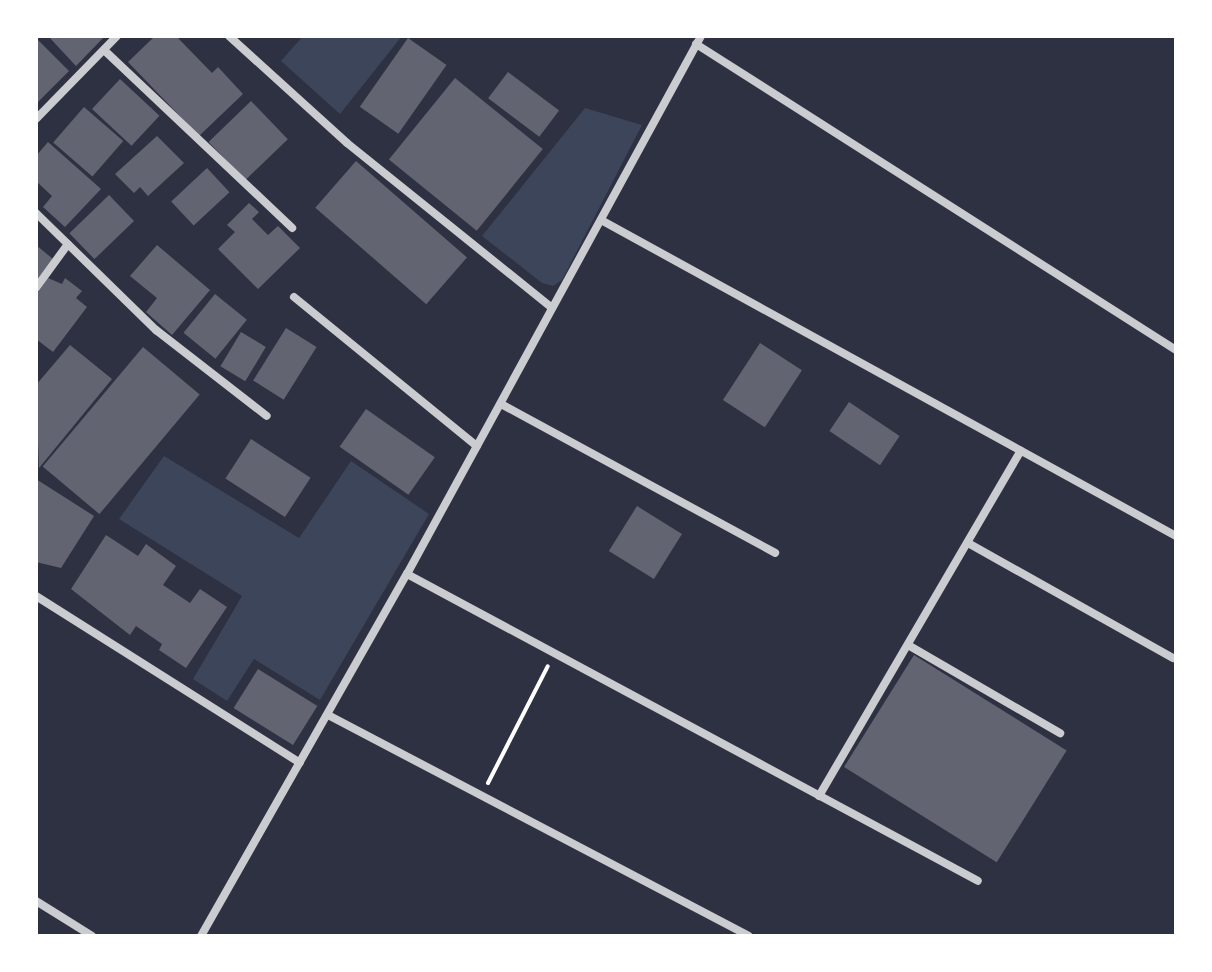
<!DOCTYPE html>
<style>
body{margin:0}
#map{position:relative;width:1212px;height:972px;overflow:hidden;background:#2d3142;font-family:"Space Grotesk",sans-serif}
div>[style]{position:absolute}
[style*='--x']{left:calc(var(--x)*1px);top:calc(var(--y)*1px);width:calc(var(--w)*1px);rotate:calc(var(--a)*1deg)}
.green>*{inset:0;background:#3c4559}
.building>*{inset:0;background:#626471;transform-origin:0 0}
.path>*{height:4px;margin:-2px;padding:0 2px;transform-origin:2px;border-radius:2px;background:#fff}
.minor>*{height:8px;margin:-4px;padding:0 4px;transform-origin:4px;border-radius:4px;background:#caccd0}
span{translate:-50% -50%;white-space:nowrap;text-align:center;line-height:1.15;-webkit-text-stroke:6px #fff;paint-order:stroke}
.frame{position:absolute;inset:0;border:38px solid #fff;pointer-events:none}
</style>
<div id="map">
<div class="green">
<i style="clip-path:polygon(303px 36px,402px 36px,340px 114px,281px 61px)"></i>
<i style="clip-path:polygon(585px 108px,642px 125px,562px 280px,553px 286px,542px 283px,482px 236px)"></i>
<i style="clip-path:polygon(164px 456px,299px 538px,351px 461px,429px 514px,320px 700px,254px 659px,227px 701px,193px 679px,242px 596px,119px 519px)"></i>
</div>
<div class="building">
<i style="clip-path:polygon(48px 36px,105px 36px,76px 66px)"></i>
<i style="clip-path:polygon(155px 36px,176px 36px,212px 73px,218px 67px,243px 94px,199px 136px,128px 62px)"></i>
<i style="clip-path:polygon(36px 38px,69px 71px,36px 104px)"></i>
<i style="left:408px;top:38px;width:47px;height:84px;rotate:35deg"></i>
<i style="left:508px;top:72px;width:64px;height:33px;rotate:37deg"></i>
<i style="left:455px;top:78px;width:113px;height:105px;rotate:39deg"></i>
<i style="left:120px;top:79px;width:54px;height:41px;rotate:43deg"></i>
<i style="left:251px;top:101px;width:53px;height:59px;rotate:46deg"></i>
<i style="left:84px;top:107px;width:52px;height:47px;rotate:41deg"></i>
<i style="clip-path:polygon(157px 136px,184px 163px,148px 196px,140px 187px,134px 193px,115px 174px)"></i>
<i style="clip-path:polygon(48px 142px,101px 189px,65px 227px,43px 207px,52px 196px,36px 181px,36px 156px)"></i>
<i style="left:356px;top:161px;width:147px;height:62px;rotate:41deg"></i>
<i style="left:207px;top:168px;width:33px;height:49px;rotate:47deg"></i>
<i style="left:109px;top:195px;width:36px;height:55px;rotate:46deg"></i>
<i style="clip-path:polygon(249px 203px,259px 212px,252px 219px,268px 235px,278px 226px,300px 248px,258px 289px,218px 249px,235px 232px,227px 225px)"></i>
<i style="clip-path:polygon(36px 245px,53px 259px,36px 282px)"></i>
<i style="clip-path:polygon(157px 245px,210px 290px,172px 335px,146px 312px,157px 298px,130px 276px)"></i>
<i style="clip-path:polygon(48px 278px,62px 284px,65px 278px,82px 291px,76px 298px,87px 307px,53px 352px,36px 339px,36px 295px)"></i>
<i style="left:215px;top:294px;width:41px;height:50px;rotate:39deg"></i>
<i style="left:286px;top:328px;width:36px;height:62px;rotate:32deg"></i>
<i style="left:241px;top:332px;width:29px;height:40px;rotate:31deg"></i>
<i style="left:760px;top:343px;width:50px;height:68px;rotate:33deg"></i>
<i style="clip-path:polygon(70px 345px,112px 379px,39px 468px,36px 385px)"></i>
<i style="left:143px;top:347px;width:74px;height:156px;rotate:40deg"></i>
<i style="left:849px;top:402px;width:61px;height:35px;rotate:34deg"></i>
<i style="left:366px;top:409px;width:84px;height:46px;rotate:35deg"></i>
<i style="left:251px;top:439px;width:71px;height:47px;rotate:33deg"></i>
<i style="clip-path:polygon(36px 479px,94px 516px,61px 568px,36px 562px)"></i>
<i style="left:637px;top:506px;width:53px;height:53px;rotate:32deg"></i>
<i style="clip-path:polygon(106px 535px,138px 556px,146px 544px,176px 566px,163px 585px,190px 603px,200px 589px,227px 607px,186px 668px,159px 650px,162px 644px,136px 626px,130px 635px,71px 589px)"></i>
<i style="left:914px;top:655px;width:180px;height:132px;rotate:32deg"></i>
<i style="left:258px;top:669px;width:70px;height:46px;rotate:32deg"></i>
</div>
<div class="path">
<i style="--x:488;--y:783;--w:131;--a:-62.9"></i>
</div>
<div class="minor">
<i style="--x:229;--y:36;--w:159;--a:42.2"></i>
<i style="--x:347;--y:143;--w:263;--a:38.8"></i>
<i style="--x:696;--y:44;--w:569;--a:32.52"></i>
<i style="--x:104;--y:50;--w:259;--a:43.4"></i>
<i style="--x:36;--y:119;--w:116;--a:-45.7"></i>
<i style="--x:36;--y:213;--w:168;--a:44.3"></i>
<i style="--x:156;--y:330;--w:140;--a:37.8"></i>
<i style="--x:601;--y:220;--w:656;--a:28.79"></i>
<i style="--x:36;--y:288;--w:54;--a:-54"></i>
<i style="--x:294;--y:297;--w:236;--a:39.2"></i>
<i style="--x:501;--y:404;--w:312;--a:28.5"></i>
<i style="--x:968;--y:543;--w:235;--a:29.3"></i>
<i style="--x:407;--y:574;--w:648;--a:28.26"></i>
<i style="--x:36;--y:596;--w:312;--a:32.3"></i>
<i style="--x:908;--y:645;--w:176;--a:30.1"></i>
<i style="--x:328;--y:715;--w:475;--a:27.7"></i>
<i style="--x:819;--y:796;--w:400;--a:-59.7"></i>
<i style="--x:36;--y:901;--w:66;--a:32"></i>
<i style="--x:201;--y:936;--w:417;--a:-60.4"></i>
<i style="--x:407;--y:574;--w:613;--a:-61.34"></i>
</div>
<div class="frame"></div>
</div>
